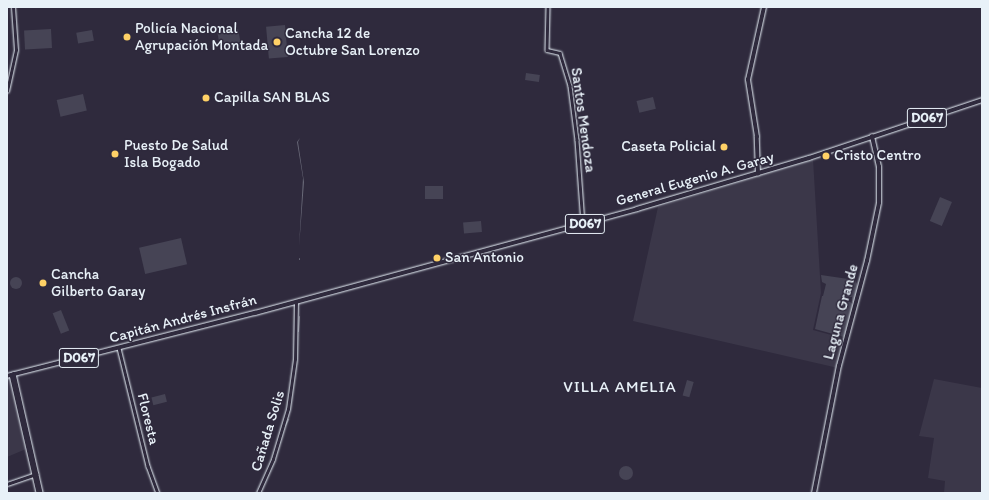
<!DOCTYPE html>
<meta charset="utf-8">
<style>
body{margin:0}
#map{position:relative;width:989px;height:500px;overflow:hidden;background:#2f2a3d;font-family:Itim,sans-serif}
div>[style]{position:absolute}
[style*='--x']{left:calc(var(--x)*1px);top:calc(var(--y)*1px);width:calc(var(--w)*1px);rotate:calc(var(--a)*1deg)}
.built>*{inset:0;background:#3b3749}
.green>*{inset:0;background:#464455;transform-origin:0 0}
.round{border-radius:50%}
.water>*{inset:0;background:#696978}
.stream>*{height:1px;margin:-0.5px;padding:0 0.5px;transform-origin:0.5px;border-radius:0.5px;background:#696978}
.roads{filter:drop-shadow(0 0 1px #e8f1f8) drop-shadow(0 0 1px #e8f1f8)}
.minor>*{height:2.5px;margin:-1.25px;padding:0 1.25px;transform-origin:1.25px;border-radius:1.25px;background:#2f2a3d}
.major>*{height:3.5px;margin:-1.75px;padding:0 1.75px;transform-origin:1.75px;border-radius:1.75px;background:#2f2a3d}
.dots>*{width:11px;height:11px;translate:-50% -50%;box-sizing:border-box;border:2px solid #2f2a3d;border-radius:50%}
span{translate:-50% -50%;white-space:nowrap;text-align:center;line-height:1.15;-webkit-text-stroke:3px #2f2a3d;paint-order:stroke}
.shield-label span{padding:1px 3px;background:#2f2a3d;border:1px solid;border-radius:3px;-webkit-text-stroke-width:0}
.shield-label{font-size:14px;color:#e8f1f8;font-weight:700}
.poi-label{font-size:15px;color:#e8f1f8}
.left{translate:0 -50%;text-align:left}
.right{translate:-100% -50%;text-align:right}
.street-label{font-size:15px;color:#e8f1f8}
.neighbourhood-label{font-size:16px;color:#e8f1f8;letter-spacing:1px}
.frame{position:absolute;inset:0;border:8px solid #e8f1f8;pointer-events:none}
</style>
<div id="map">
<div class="built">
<i style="clip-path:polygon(813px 159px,821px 293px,813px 330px,846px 339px,838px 368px,633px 321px,658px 207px)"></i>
<i style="clip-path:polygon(10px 378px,26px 449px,7px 457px,7px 379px)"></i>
<i style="clip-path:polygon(934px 379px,982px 388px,982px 493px,944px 493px,945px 481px,928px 478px,934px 438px,919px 436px)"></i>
</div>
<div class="green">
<i style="left:285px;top:25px;width:32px;height:19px;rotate:85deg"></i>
<i style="left:51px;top:29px;width:19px;height:27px;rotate:87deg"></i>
<i style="left:238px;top:29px;width:16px;height:21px;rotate:79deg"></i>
<i style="left:92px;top:30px;width:11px;height:16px;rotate:80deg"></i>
<i style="left:526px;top:73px;width:14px;height:7px;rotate:8deg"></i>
<i style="left:83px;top:94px;width:17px;height:27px;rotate:77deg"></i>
<i style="left:653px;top:97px;width:12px;height:17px;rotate:76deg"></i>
<i style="left:425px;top:186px;width:18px;height:13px"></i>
<i style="left:940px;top:197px;width:13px;height:26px;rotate:23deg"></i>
<i style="left:481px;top:221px;width:11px;height:18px;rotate:85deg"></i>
<i style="left:181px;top:238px;width:27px;height:43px;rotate:77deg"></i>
<i style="clip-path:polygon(821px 275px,855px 280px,858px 286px,855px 303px,852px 302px,852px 297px,847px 297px,846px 299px,854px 305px,844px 337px,815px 329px,822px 296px,825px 296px,823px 296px,826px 284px,822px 282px)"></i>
<i class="round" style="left:10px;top:277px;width:12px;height:12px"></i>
<i style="left:61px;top:310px;width:22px;height:9px;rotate:68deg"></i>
<i style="left:687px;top:380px;width:7px;height:16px;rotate:16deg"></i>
<i style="left:165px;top:394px;width:8px;height:14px;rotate:76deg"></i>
<i class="round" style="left:619px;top:466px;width:14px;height:14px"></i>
</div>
<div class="water">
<i style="clip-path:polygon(300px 138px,298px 142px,304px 182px,299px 247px,303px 178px,297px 142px)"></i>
</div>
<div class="stream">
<i style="--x:299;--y:258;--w:1;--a:90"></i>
<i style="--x:298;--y:331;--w:15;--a:-86"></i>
<i style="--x:285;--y:425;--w:7;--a:-63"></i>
</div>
<div class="roads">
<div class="minor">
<i style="--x:548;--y:7;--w:43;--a:91.3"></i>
<i style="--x:547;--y:50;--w:13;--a:13"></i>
<i style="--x:560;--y:53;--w:34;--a:73"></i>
<i style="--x:570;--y:86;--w:54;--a:82.6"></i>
<i style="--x:577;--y:140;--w:84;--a:85.9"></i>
<i style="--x:7;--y:91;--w:42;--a:-77.6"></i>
<i style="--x:16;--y:50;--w:43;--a:-94"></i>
<i style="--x:119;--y:348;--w:122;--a:76.2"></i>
<i style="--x:148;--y:466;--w:29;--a:70"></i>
<i style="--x:7;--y:484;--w:31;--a:-19"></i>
<i style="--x:258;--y:493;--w:37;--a:-66"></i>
<i style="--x:273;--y:459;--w:52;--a:-73.3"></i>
<i style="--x:288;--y:409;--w:50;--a:-82"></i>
<i style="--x:295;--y:359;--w:57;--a:-89"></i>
</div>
<div class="major">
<i style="--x:758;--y:174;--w:37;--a:-92"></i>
<i style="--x:757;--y:137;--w:58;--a:-99"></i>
<i style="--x:748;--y:80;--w:75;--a:-77.6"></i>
<i style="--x:14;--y:374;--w:122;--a:77.2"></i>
<i style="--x:12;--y:375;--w:121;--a:77.1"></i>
<i style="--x:7;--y:376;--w:256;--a:-14.3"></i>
<i style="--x:255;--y:313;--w:396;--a:-15.2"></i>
<i style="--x:637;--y:209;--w:179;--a:-16.5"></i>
<i style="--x:809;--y:158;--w:182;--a:-18.5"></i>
<i style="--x:814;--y:493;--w:129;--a:-78.9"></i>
<i style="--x:839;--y:366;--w:109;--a:-75.1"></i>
<i style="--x:867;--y:261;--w:59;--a:-78.3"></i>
<i style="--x:879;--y:203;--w:36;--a:-90"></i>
<i style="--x:879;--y:167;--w:31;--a:-103"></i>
</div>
</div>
<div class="dots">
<i style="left:127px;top:37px;background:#ffd166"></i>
<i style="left:277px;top:42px;background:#ffd166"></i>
<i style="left:206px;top:98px;background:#ffd166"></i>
<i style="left:724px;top:147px;background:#ffd166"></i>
<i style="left:115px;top:154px;background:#ffd166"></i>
<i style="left:826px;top:156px;background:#ffd166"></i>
<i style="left:437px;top:258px;background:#ffd166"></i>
<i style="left:43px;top:283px;background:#ffd166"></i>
</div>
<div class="shield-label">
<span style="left:927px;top:118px">D067</span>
<span style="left:585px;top:224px">D067</span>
<span style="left:79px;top:358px">D067</span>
</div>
<div class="poi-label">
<span class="left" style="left:135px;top:37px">Policía Nacional<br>Agrupación Montada</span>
<span class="left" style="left:285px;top:42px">Cancha 12 de<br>Octubre San Lorenzo</span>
<span class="left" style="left:214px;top:98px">Capilla SAN BLAS</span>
<span class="left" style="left:124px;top:154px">Puesto De Salud<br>Isla Bogado</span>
<span class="right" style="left:716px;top:147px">Caseta Policial</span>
<span class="left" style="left:834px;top:156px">Cristo Centro</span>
<span class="left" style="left:445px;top:258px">San Antonio</span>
<span class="left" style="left:51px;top:283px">Cancha<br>Gilberto Garay</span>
</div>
<div class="street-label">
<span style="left:583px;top:120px;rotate:82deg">Santos Mendoza</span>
<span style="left:695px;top:179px;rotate:-16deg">General Eugenio A. Garay</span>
<span style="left:841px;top:312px;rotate:-75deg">Laguna Grande</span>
<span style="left:183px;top:319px;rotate:-15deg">Capitán Andrés Insfrán</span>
<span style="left:148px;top:419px;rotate:76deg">Floresta</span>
<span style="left:268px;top:431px;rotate:-73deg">Cañada Solis</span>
</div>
<div class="neighbourhood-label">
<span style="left:620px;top:387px">VILLA AMELIA</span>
</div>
<div class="frame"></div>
</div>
